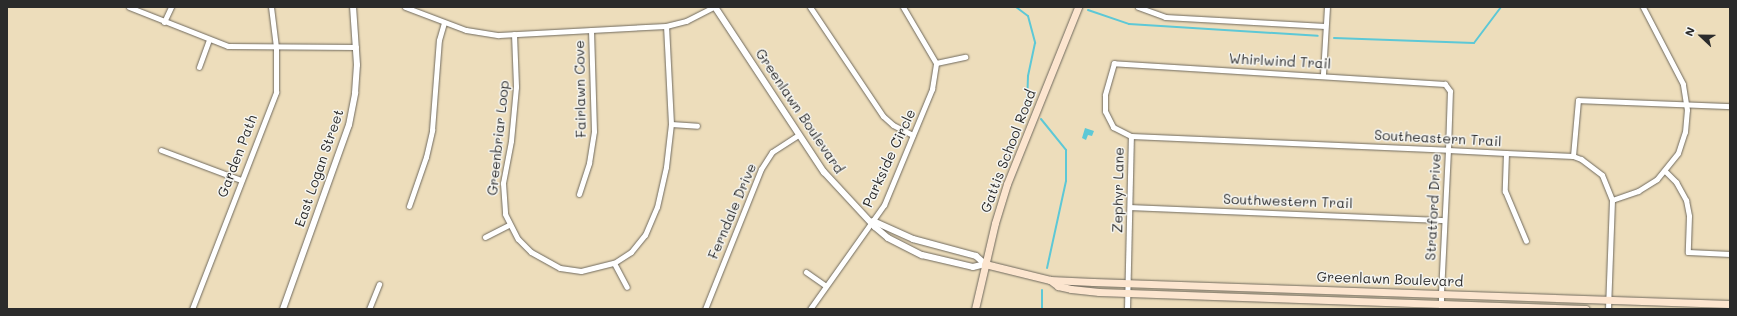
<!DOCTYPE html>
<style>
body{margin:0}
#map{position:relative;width:1737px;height:316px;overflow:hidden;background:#edddbb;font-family:Mali,sans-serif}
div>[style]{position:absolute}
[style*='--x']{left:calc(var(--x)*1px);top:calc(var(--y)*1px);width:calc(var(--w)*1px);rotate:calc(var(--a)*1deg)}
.water>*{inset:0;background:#5dc8d6}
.stream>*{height:2px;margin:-1px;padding:0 1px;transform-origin:1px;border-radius:1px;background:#5dc8d6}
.roads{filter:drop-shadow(0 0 1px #6f695d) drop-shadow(0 0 1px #6f695d)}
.minor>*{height:5px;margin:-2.5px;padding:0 2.5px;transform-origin:2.5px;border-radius:2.5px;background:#fff}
.tertiary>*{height:6px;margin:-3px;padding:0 3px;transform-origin:3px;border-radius:3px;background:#fff}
.secondary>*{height:7px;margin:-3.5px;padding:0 3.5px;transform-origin:3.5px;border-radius:3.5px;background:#fce5cf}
span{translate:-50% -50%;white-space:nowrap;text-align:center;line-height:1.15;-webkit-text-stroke:3px #f6f6f2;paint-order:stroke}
.street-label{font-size:14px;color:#2b2b2b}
.frame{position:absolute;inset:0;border:8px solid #2b2b2b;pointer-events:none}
.north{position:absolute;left:1681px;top:16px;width:40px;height:40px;-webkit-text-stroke:3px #f6f6f2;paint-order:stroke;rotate:292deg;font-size:11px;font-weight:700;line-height:16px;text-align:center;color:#2b2b2b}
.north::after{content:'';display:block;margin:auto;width:14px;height:18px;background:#2b2b2b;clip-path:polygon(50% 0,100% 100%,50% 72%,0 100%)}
</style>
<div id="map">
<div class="water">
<i style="clip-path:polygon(1085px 128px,1094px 131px,1092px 136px,1088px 135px,1086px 140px,1082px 138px)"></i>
</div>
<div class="stream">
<i style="--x:1016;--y:7;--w:15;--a:37"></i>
<i style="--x:1028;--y:16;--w:28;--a:75"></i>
<i style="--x:1035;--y:43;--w:34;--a:102"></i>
<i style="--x:1028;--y:76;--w:27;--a:92"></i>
<i style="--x:1088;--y:10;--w:43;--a:18.9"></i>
<i style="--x:1129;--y:24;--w:189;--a:3.6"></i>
<i style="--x:1334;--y:38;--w:140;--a:2"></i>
<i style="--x:1474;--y:43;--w:45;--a:-53.1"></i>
<i style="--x:1041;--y:119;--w:40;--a:51"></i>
<i style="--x:1066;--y:150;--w:31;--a:90"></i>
<i style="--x:1066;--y:181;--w:89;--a:102.3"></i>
<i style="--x:1042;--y:309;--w:19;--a:-90"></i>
</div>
<div class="roads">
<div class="minor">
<i style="--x:129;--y:7;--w:106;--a:21.5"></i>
<i style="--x:228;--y:46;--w:128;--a:0.4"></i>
<i style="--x:405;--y:7;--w:65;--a:20.7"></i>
<i style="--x:466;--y:30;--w:33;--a:9"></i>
<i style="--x:499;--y:35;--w:167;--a:-3.1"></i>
<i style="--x:666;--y:26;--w:21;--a:-14"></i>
<i style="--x:686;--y:21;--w:30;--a:-27"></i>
<i style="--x:810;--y:7;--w:131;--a:56.2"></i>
<i style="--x:883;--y:116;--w:13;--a:42"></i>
<i style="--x:893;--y:125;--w:22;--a:27"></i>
<i style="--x:1138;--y:7;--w:29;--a:20"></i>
<i style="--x:1165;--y:17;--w:160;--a:3.2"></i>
<i style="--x:164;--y:22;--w:17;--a:-65"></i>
<i style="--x:514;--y:34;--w:53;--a:87.8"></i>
<i style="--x:516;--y:87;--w:54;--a:95.3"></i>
<i style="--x:511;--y:141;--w:43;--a:100.8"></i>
<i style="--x:503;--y:183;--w:31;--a:86"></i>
<i style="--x:505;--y:214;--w:28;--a:63"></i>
<i style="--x:518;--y:239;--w:18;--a:45"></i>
<i style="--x:531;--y:252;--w:33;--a:29"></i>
<i style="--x:560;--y:268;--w:21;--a:8"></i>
<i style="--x:581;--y:271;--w:34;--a:-14"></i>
<i style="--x:614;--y:263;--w:20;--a:-33"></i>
<i style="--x:631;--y:252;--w:22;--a:-51"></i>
<i style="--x:645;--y:235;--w:30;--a:-67"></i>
<i style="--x:657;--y:207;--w:41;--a:-77.3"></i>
<i style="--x:666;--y:167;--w:43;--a:-83.4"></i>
<i style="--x:671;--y:124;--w:98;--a:-92.9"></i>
<i style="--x:936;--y:63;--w:30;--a:-12"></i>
<i style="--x:199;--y:67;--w:29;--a:-70"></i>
<i style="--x:1323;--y:74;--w:67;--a:-86.6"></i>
<i style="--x:671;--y:124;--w:26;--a:4"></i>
<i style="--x:161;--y:150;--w:85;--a:20.6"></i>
<i style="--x:1506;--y:153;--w:38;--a:92"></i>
<i style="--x:1505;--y:191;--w:54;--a:67.2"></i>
<i style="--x:1573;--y:156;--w:56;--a:-84.9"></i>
<i style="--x:1578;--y:100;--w:152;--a:2.3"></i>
<i style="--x:1665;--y:171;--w:16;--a:45"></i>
<i style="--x:1676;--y:182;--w:21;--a:61"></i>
<i style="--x:1686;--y:200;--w:16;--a:79"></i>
<i style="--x:1689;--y:216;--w:36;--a:92"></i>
<i style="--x:1688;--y:252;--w:42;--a:2.7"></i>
<i style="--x:579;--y:194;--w:33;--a:-72"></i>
<i style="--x:589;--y:163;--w:32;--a:-81"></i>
<i style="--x:594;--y:131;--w:101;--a:-91.7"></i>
<i style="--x:1612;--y:200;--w:28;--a:-19"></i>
<i style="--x:1638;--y:191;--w:22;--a:-32"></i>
<i style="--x:1657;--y:179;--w:33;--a:-51"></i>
<i style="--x:1678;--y:153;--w:22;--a:-72"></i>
<i style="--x:1685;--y:132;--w:22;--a:-85"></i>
<i style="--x:1687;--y:110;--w:26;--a:-99"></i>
<i style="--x:1683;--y:84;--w:87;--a:-117.5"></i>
<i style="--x:409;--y:206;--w:52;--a:-70.9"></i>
<i style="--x:426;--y:157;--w:28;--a:-77"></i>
<i style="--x:432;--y:130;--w:90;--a:-85.6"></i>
<i style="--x:439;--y:40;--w:18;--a:-74"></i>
<i style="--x:1131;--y:207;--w:313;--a:2.4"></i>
<i style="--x:485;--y:237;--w:27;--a:-27"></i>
<i style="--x:614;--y:263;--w:27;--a:62"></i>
<i style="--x:806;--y:272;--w:24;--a:35"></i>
<i style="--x:192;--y:309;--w:233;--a:-68.8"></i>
<i style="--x:276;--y:92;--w:45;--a:-90"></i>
<i style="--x:276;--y:47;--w:40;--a:-97.1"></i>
<i style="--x:369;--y:309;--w:27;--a:-68"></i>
<i style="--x:705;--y:309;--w:151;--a:-68.2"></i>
<i style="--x:761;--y:169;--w:20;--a:-57"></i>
<i style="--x:772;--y:152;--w:31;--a:-33"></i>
<i style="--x:810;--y:309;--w:128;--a:-54.6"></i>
<i style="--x:884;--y:205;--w:126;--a:-67.5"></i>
<i style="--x:932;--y:89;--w:26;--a:-81"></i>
<i style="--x:936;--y:63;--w:65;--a:-120.5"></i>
<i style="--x:1127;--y:309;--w:173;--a:-88.7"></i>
<i style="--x:1441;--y:309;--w:16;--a:-90"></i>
<i style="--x:1441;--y:293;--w:143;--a:-87.2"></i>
<i style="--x:1448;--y:150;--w:59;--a:-88.1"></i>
<i style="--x:1450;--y:91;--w:9;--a:-126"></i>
<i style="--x:1445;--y:84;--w:332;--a:-176.4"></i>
<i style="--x:1114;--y:63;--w:33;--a:106"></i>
<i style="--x:1105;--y:95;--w:16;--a:90"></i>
<i style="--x:1105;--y:111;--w:18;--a:63"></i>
<i style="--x:1113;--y:127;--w:20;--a:27"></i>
<i style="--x:1131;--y:136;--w:317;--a:2.5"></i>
<i style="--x:1448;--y:150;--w:58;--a:3"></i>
<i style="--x:1506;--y:153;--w:67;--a:2.6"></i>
<i style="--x:1573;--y:156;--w:9;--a:21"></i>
<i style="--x:1581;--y:159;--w:26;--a:37"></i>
<i style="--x:1602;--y:175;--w:27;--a:68"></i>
<i style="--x:1612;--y:200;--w:109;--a:92.1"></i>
</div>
<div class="tertiary">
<i style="--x:715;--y:7;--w:198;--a:56.6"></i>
<i style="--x:824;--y:172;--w:75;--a:47.2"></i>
<i style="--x:875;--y:227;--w:17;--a:40"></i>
<i style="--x:888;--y:238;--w:38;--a:27"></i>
<i style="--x:922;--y:255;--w:52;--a:13.2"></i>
<i style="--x:973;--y:267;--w:12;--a:-14"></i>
<i style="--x:873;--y:221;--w:44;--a:24.2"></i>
<i style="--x:913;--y:239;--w:65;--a:15.1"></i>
<i style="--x:976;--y:256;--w:12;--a:42"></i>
<i style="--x:283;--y:309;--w:195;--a:-70.3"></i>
<i style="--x:349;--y:125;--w:33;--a:-79"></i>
<i style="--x:355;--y:93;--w:28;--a:-86"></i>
<i style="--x:357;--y:65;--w:58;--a:-93.9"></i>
</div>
<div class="secondary">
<i style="--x:985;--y:264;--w:67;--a:13.8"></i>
<i style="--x:1050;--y:280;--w:43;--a:2.7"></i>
<i style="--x:1093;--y:282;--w:637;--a:1.98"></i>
<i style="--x:1050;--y:280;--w:10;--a:37"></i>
<i style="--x:1058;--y:286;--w:13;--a:13"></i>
<i style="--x:1071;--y:289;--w:28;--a:6"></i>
<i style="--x:1099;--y:292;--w:487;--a:2"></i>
<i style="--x:975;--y:309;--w:88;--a:-76.9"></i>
<i style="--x:995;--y:223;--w:41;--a:-72.9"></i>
<i style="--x:1007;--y:184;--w:191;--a:-68.1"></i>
</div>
</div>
<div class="street-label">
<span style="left:1280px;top:61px;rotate:3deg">Whirlwind Trail</span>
<span style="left:580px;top:89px;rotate:-91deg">Fairlawn Cove</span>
<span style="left:800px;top:111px;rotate:56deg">Greenlawn Boulevard</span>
<span style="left:498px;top:138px;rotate:-84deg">Greenbriar Loop</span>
<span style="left:1438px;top:138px;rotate:3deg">Southeastern Trail</span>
<span style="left:1008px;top:151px;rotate:-69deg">Gattis School Road</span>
<span style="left:237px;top:156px;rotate:-69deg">Garden Path</span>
<span style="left:889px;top:158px;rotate:-65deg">Parkside Circle</span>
<span style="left:319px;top:168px;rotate:-71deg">East Logan Street</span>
<span style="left:1118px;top:190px;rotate:-89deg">Zephyr Lane</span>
<span style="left:1288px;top:201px;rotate:2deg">Southwestern Trail</span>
<span style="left:1433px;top:207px;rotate:-87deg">Stratford Drive</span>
<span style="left:732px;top:211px;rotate:-67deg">Ferndale Drive</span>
<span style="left:1390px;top:279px;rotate:2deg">Greenlawn Boulevard</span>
</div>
<div class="frame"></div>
<div class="north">N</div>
</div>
